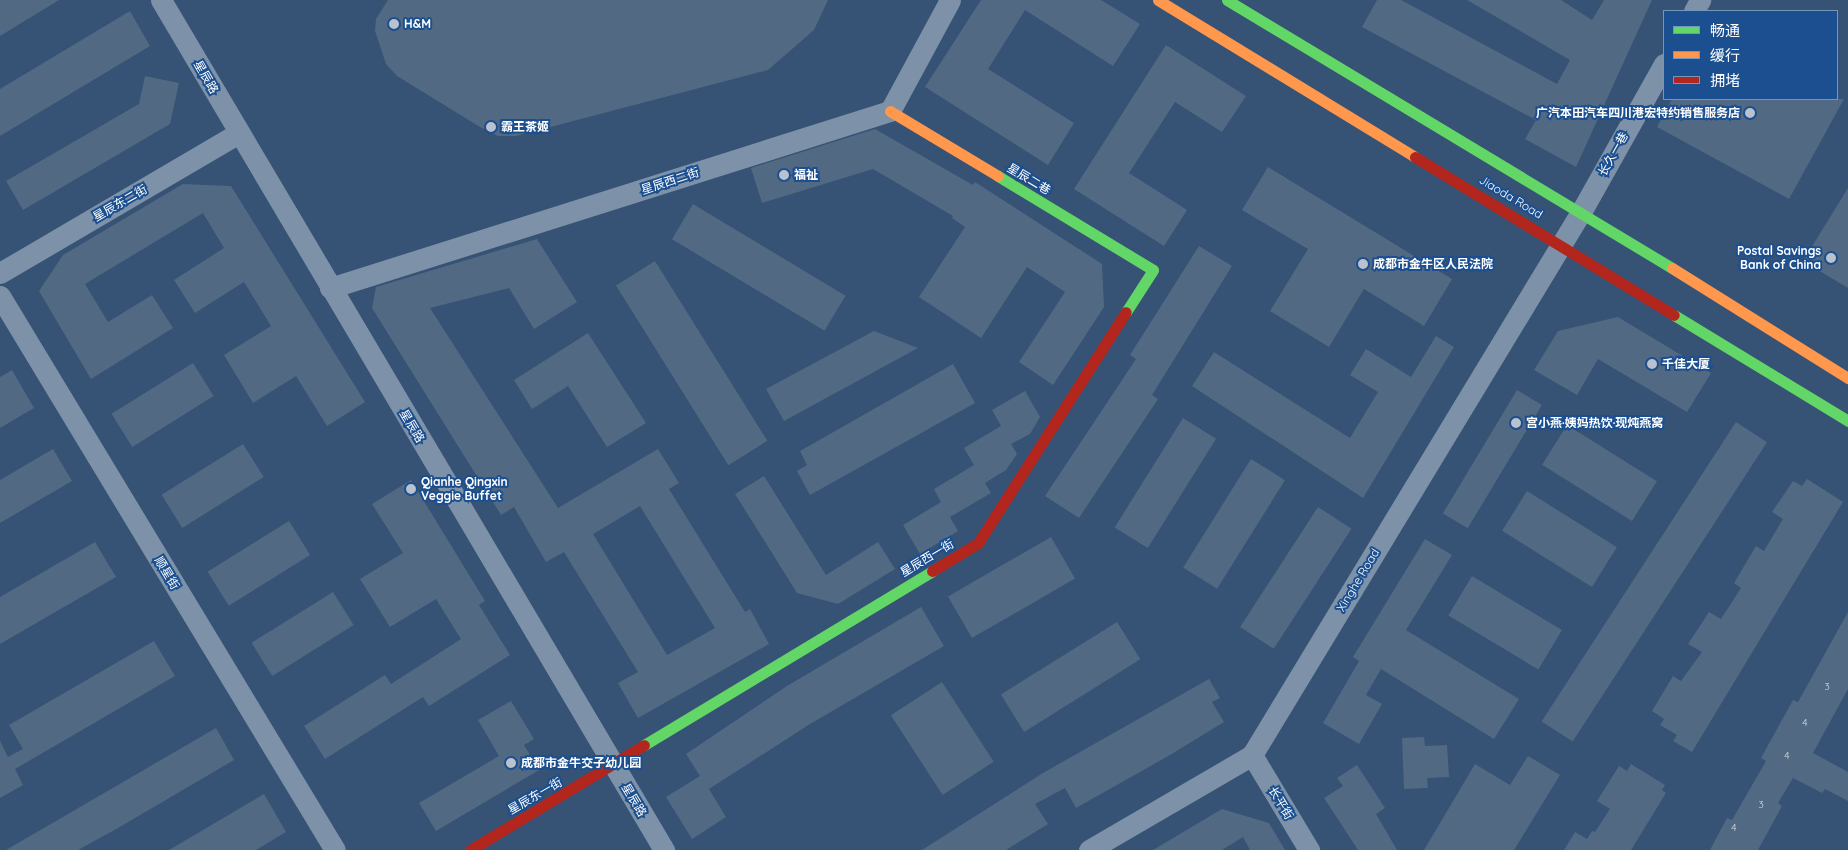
<!DOCTYPE html>
<meta charset="utf-8">
<style>
body{margin:0}
#map{position:relative;width:1848px;height:850px;overflow:hidden;background:#365274;font-family:Quicksand,"Noto Sans SC",sans-serif}
div>[style]{position:absolute}
[style*='--x']{left:calc(var(--x)*1px);top:calc(var(--y)*1px);width:calc(var(--w)*1px);rotate:calc(var(--a)*1deg)}
.building>*{inset:0;background:#526984;transform-origin:0 0}
.street>*{height:21px;margin:-10.5px;padding:0 10.5px;transform-origin:10.5px;border-radius:10.5px;background:#7d92a8}
.fast>*{height:11px;margin:-5.5px;padding:0 5.5px;transform-origin:5.5px;border-radius:5.5px;background:#63d668}
.slow>*{height:11px;margin:-5.5px;padding:0 5.5px;transform-origin:5.5px;border-radius:5.5px;background:#ff974d}
.jam>*{height:11px;margin:-5.5px;padding:0 5.5px;transform-origin:5.5px;border-radius:5.5px;background:#b3261e}
.dots>*{width:14px;height:14px;translate:-50% -50%;box-sizing:border-box;border:2px solid #1b4f8f;border-radius:50%}
span{translate:-50% -50%;white-space:nowrap;text-align:center;line-height:1.15;-webkit-text-stroke:4px #1b4f8f;paint-order:stroke}
.number-label{font-size:10px;color:#d4dae0}
.number-label span{-webkit-text-stroke-width:0}
.poi-label{font-size:12px;color:#fff;font-weight:700}
.left{translate:0 -50%;text-align:left}
.right{translate:-100% -50%;text-align:right}
.street-label{font-size:12px;color:#fff}
.legend{position:absolute;left:1663px;top:10px;width:175px;height:90px;box-sizing:border-box;background:#1b4f8f;border:1px solid #7695bc;margin:0;padding:6px 9px;list-style:none;font-size:15px;color:#fff}
.legend li{display:flex;align-items:center;gap:10px;height:25px}
.legend b{width:25px;border:1px solid #7695bc}
</style>
<div id="map">
<div class="building">
<i style="clip-path:polygon(0 0,59px 0,0 36px)"></i>
<i style="clip-path:polygon(388px 0,828px 0,814px 30px,768px 70px,516px 136px,498px 136px,480px 127px,397px 76px,386px 64px,375px 31px,376px 19px)"></i>
<i style="clip-path:polygon(981px 0,1101px 0,1140px 24px,1113px 66px,1025px 10px,988px 69px,1074px 123px,1048px 165px,925px 87px)"></i>
<i style="clip-path:polygon(1377px 0,1401px 0,1557px 84px,1570px 60px,1467px 0,1561px 0,1592px 20px,1604px 0,1652px 0,1576px 167px,1525px 139px,1536px 120px,1362px 27px)"></i>
<i style="clip-path:polygon(130px 11px,150px 46px,0 136px,0 89px)"></i>
<i style="clip-path:polygon(1166px 45px,1246px 96px,1222px 132px,1175px 102px,1129px 173px,1187px 210px,1164px 246px,1074px 189px)"></i>
<i style="clip-path:polygon(145px 76px,179px 83px,170px 124px,23px 210px,6px 181px,139px 104px)"></i>
<i style="clip-path:polygon(1672px 99px,1844px 99px,1789px 199px,1657px 127px)"></i>
<i style="clip-path:polygon(875px 129px,973px 185px,975px 182px,1102px 264px,1104px 307px,1053px 385px,1019px 362px,1065px 292px,1027px 267px,981px 338px,919px 297px,965px 227px,952px 218px,953px 216px,873px 169px,762px 203px,751px 168px)"></i>
<i style="clip-path:polygon(1268px 167px,1452px 279px,1424px 326px,1364px 289px,1329px 347px,1270px 311px,1308px 249px,1242px 210px)"></i>
<i style="clip-path:polygon(183px 184px,231px 186px,365px 402px,327px 426px,296px 376px,253px 403px,224px 355px,271px 326px,244px 282px,195px 313px,174px 280px,224px 248px,203px 213px,85px 284px,108px 322px,152px 295px,173px 328px,91px 379px,39px 291px,63px 255px)"></i>
<i style="clip-path:polygon(1848px 188px,1848px 288px,1803px 261px)"></i>
<i style="left:693px;top:204px;width:178px;height:41px;rotate:31deg"></i>
<i style="clip-path:polygon(evenodd,537px 239px,577px 302px,534px 329px,509px 288px,430px 308px,558px 508px,658px 449px,679px 483px,669px 489px,745px 612px,750px 609px,769px 644px,638px 718px,618px 683px,638px 672px,564px 552px,546px 562px,514px 507px,501px 515px,372px 308px,376px 287px,537px 239px,640px 506px,715px 628px,667px 655px,593px 534px,640px 506px)"></i>
<i style="clip-path:polygon(1199px 246px,1232px 266px,1152px 395px,1158px 399px,1079px 518px,1045px 496px,1136px 359px,1130px 355px)"></i>
<i style="left:655px;top:261px;width:212px;height:46px;rotate:58deg"></i>
<i style="clip-path:polygon(1618px 317px,1711px 373px,1687px 412px,1598px 359px,1577px 395px,1534px 370px,1558px 331px)"></i>
<i style="clip-path:polygon(874px 331px,918px 348px,784px 421px,766px 389px)"></i>
<i style="clip-path:polygon(588px 333px,646px 423px,607px 447px,568px 386px,532px 409px,514px 380px)"></i>
<i style="clip-path:polygon(1436px 336px,1454px 347px,1363px 498px,1192px 386px,1214px 352px,1350px 438px,1378px 392px,1350px 375px,1366px 349px,1411px 377px)"></i>
<i style="left:193px;top:363px;width:39px;height:96px;rotate:58deg"></i>
<i style="clip-path:polygon(953px 364px,975px 403px,810px 495px,797px 471px,807px 465px,800px 451px)"></i>
<i style="clip-path:polygon(12px 370px,34px 408px,0 428px,0 377px)"></i>
<i style="left:1517px;top:390px;width:29px;height:144px;rotate:31deg"></i>
<i style="clip-path:polygon(1025px 391px,1040px 417px,1030px 434px,1011px 444px,1017px 454px,1006px 470px,985px 483px,991px 493px,950px 517px,958px 531px,920px 554px,903px 525px,941px 502px,934px 489px,974px 465px,964px 448px,1001px 426px,992px 410px)"></i>
<i style="left:1183px;top:418px;width:39px;height:129px;rotate:32deg"></i>
<i style="left:1736px;top:422px;width:37px;height:357px;rotate:33deg"></i>
<i style="left:1567px;top:425px;width:106px;height:47px;rotate:32deg"></i>
<i style="left:243px;top:444px;width:39px;height:96px;rotate:58deg"></i>
<i style="clip-path:polygon(53px 449px,72px 481px,0 523px,0 480px)"></i>
<i style="left:1251px;top:459px;width:40px;height:128px;rotate:32deg"></i>
<i style="clip-path:polygon(764px 476px,826px 575px,878px 542px,895px 569px,838px 604px,797px 593px,735px 494px)"></i>
<i style="clip-path:polygon(1807px 479px,1843px 502px,1692px 752px,1673px 741px,1677px 735px,1660px 725px,1664px 719px,1652px 711px,1673px 676px,1681px 681px,1702px 652px,1688px 644px,1709px 612px,1721px 619px,1741px 588px,1734px 583px,1756px 546px,1764px 551px,1783px 519px,1772px 512px,1793px 481px,1802px 486px)"></i>
<i style="clip-path:polygon(411px 480px,485px 601px,479px 605px,510px 655px,429px 706px,423px 697px,325px 759px,304px 726px,385px 675px,391px 684px,461px 639px,436px 599px,390px 627px,360px 579px,403px 553px,372px 504px)"></i>
<i style="left:1527px;top:491px;width:106px;height:47px;rotate:32deg"></i>
<i style="left:1318px;top:507px;width:40px;height:143px;rotate:33deg"></i>
<i style="left:289px;top:521px;width:40px;height:96px;rotate:58deg"></i>
<i style="left:1051px;top:537px;width:48px;height:119px;rotate:60deg"></i>
<i style="clip-path:polygon(1425px 539px,1452px 555px,1406px 630px,1519px 699px,1494px 739px,1381px 669px,1366px 695px,1382px 704px,1359px 744px,1323px 723px,1359px 661px,1353px 657px)"></i>
<i style="clip-path:polygon(95px 542px,116px 577px,0 644px,0 597px)"></i>
<i style="left:1472px;top:576px;width:105px;height:46px;rotate:31deg"></i>
<i style="left:333px;top:592px;width:39px;height:96px;rotate:58deg"></i>
<i style="clip-path:polygon(921px 607px,944px 646px,810px 724px,709px 789px,726px 817px,692px 839px,666px 797px,700px 776px,686px 754px,787px 686px)"></i>
<i style="clip-path:polygon(1848px 612px,1848px 689px,1813px 753px,1848px 772px,1848px 801px,1825px 789px,1822px 793px,1793px 778px,1778px 803px,1782px 806px,1758px 850px,1710px 850px,1727px 818px,1732px 820px,1766px 761px,1761px 758px,1793px 700px,1798px 702px)"></i>
<i style="left:1117px;top:622px;width:44px;height:137px;rotate:58deg"></i>
<i style="clip-path:polygon(154px 641px,175px 676px,15px 769px,23px 785px,0 798px,0 741px,8px 757px,23px 749px,9px 725px)"></i>
<i style="clip-path:polygon(1209px 679px,1220px 698px,1212px 702px,1224px 722px,1170px 755px,1076px 808px,1065px 788px,1035px 804px,1048px 824px,1006px 850px,922px 850px,1043px 773px)"></i>
<i style="left:942px;top:682px;width:95px;height:61px;rotate:57deg"></i>
<i style="clip-path:polygon(511px 701px,534px 739px,524px 745px,539px 770px,436px 831px,419px 803px,499px 756px,478px 720px)"></i>
<i style="clip-path:polygon(216px 728px,234px 760px,118px 828px,78px 850px,6px 850px)"></i>
<i style="clip-path:polygon(1424px 737px,1425px 746px,1447px 745px,1449px 777px,1427px 778px,1428px 788px,1404px 789px,1402px 738px)"></i>
<i style="clip-path:polygon(1528px 756px,1560px 775px,1514px 850px,1424px 850px,1475px 764px,1510px 785px)"></i>
<i style="clip-path:polygon(1631px 764px,1665px 785px,1662px 790px,1666px 793px,1631px 850px,1564px 850px,1575px 832px,1587px 839px,1592px 831px,1595px 832px,1610px 809px,1597px 801px,1619px 766px,1627px 771px)"></i>
<i style="clip-path:polygon(1357px 765px,1385px 808px,1376px 814px,1397px 850px,1358px 850px,1324px 798px,1343px 786px,1337px 778px)"></i>
<i style="clip-path:polygon(264px 794px,286px 832px,256px 850px,169px 850px)"></i>
<i style="clip-path:polygon(1222px 809px,1269px 823px,1285px 850px,1250px 850px,1243px 837px,1222px 850px,1153px 850px)"></i>
</div>
<div class="street">
<i style="--x:161;--y:0;--w:988;--a:59.38"></i>
<i style="--x:1694;--y:11;--w:13;--a:-61"></i>
<i style="--x:0;--y:273;--w:277;--a:-30.4"></i>
<i style="--x:330;--y:288;--w:587;--a:-17.54"></i>
<i style="--x:890;--y:111;--w:126;--a:-61.6"></i>
<i style="--x:0;--y:296;--w:647;--a:58.84"></i>
<i style="--x:1252;--y:755;--w:111;--a:59"></i>
<i style="--x:1089;--y:850;--w:189;--a:-30.2"></i>
<i style="--x:1252;--y:755;--w:635;--a:-58.79"></i>
<i style="--x:1581;--y:212;--w:170;--a:-60.7"></i>
</div>
<div class="fast">
<i style="--x:1227;--y:0;--w:519;--a:31.06"></i>
<i style="--x:998;--y:176;--w:181;--a:31.2"></i>
<i style="--x:1153;--y:270;--w:50;--a:122.7"></i>
<i style="--x:1674;--y:315;--w:204;--a:31.3"></i>
<i style="--x:644;--y:745;--w:336;--a:-31.1"></i>
</div>
<div class="slow">
<i style="--x:1158;--y:0;--w:301;--a:31.4"></i>
<i style="--x:890;--y:111;--w:126;--a:31"></i>
<i style="--x:1672;--y:268;--w:208;--a:32"></i>
</div>
<div class="jam">
<i style="--x:1415;--y:157;--w:303;--a:31.4"></i>
<i style="--x:932;--y:571;--w:54;--a:-31.3"></i>
<i style="--x:978;--y:543;--w:274;--a:-57.4"></i>
<i style="--x:470;--y:850;--w:203;--a:-31.1"></i>
</div>
<div class="dots">
<i style="left:394px;top:24px;background:#b9c2ce"></i>
<i style="left:1750px;top:113px;background:#b9c2ce"></i>
<i style="left:491px;top:127px;background:#b9c2ce"></i>
<i style="left:784px;top:175px;background:#b9c2ce"></i>
<i style="left:1831px;top:258px;background:#b9c2ce"></i>
<i style="left:1363px;top:264px;background:#b9c2ce"></i>
<i style="left:1652px;top:364px;background:#b9c2ce"></i>
<i style="left:1516px;top:423px;background:#b9c2ce"></i>
<i style="left:411px;top:489px;background:#b9c2ce"></i>
<i style="left:511px;top:763px;background:#b9c2ce"></i>
</div>
<div class="number-label">
<span style="left:1827px;top:687px">3</span>
<span style="left:1805px;top:723px">4</span>
<span style="left:1787px;top:756px">4</span>
<span style="left:1761px;top:805px">3</span>
<span style="left:1734px;top:828px">4</span>
</div>
<div class="poi-label">
<span class="left" style="left:404px;top:24px">H&amp;M</span>
<span class="right" style="left:1740px;top:113px">广汽本田汽车四川港宏特约销售服务店</span>
<span class="left" style="left:501px;top:127px">霸王茶姬</span>
<span class="left" style="left:794px;top:175px">福祉</span>
<span class="right" style="left:1821px;top:258px">Postal Savings<br>Bank of China</span>
<span class="left" style="left:1373px;top:264px">成都市金牛区人民法院</span>
<span class="left" style="left:1662px;top:364px">千佳大厦</span>
<span class="left" style="left:1526px;top:423px">宫小燕·姨妈热饮·现炖燕窝</span>
<span class="left" style="left:421px;top:489px">Qianhe Qingxin<br>Veggie Buffet</span>
<span class="left" style="left:521px;top:763px">成都市金牛交子幼儿园</span>
</div>
<div class="street-label">
<span style="left:206px;top:77px;rotate:60deg">星辰路</span>
<span style="left:1613px;top:154px;rotate:-61deg">长久一巷</span>
<span style="left:1029px;top:179px;rotate:31deg">星辰二巷</span>
<span style="left:670px;top:181px;rotate:-18deg">星辰西二街</span>
<span style="left:1511px;top:197px;rotate:31deg">Jiaoda Road</span>
<span style="left:120px;top:203px;rotate:-30deg">星辰东二街</span>
<span style="left:412px;top:426px;rotate:59deg">星辰路</span>
<span style="left:927px;top:558px;rotate:-31deg">星辰西一街</span>
<span style="left:167px;top:573px;rotate:59deg">顺星街</span>
<span style="left:1358px;top:580px;rotate:-59deg">Xinghe Road</span>
<span style="left:535px;top:796px;rotate:-30deg">星辰东一街</span>
<span style="left:634px;top:800px;rotate:59deg">星辰路</span>
<span style="left:1281px;top:803px;rotate:59deg">长平街</span>
</div>
<ul class="legend">
<li><b style="height:6px;background:#63d668"></b>畅通</li>
<li><b style="height:6px;background:#ff974d"></b>缓行</li>
<li><b style="height:6px;background:#b3261e"></b>拥堵</li>
</ul>
</div>
